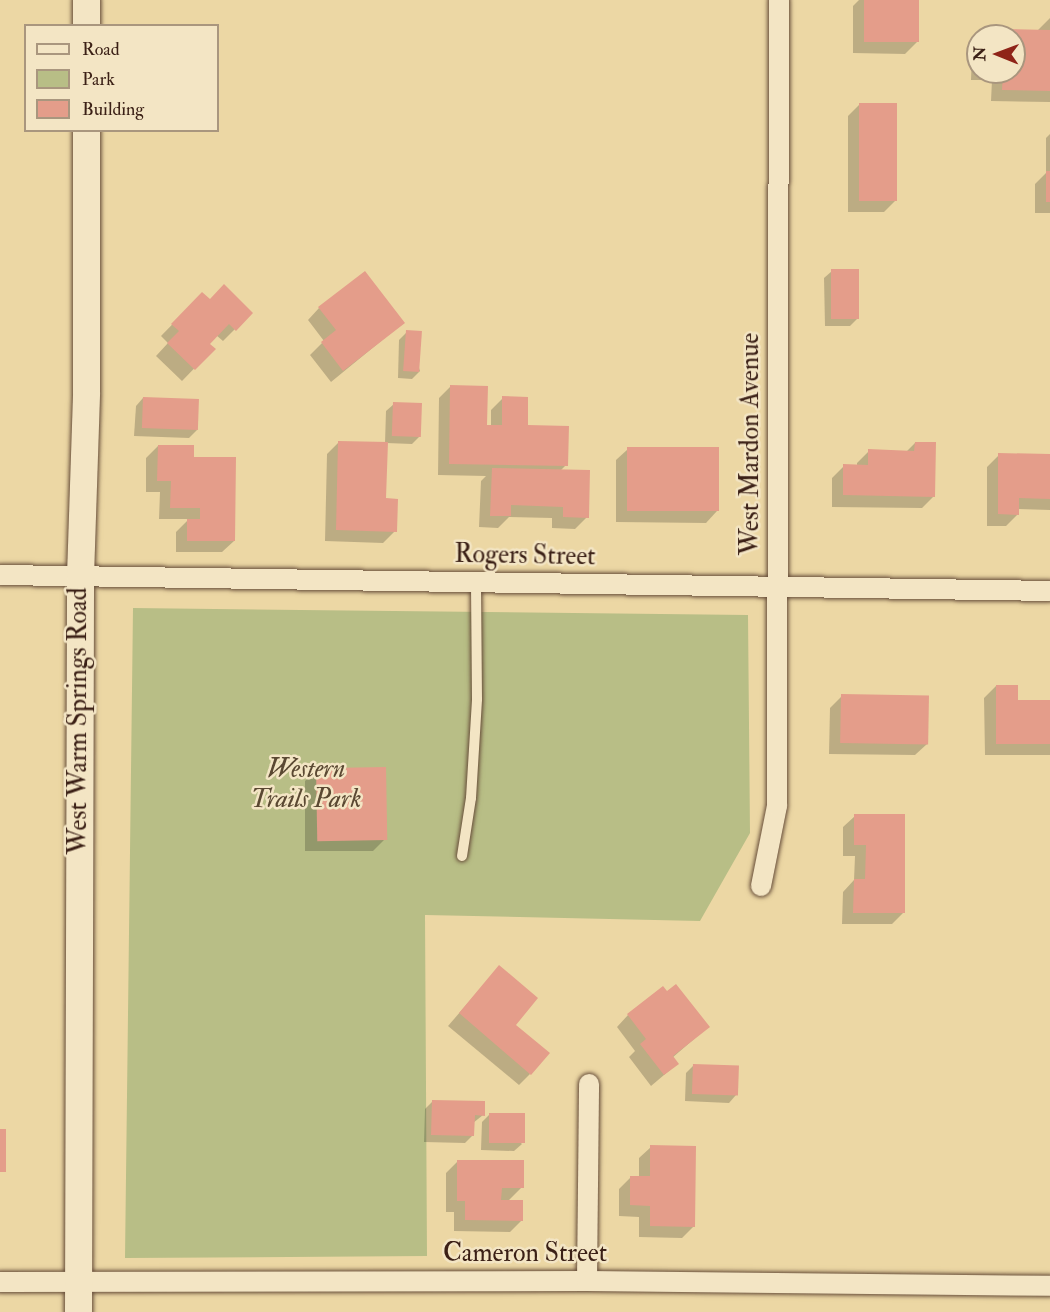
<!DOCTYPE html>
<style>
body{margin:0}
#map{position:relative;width:1050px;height:1312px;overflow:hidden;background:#ecd7a4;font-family:"IM FELL Double Pica",serif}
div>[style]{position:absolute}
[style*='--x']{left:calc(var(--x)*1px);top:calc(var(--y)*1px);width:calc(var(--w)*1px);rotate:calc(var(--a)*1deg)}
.green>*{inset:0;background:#b8be86}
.shadow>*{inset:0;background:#0003}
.building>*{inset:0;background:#e49d8a;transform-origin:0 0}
.roads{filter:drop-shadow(0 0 2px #674e3a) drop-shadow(0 0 2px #674e3a)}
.lane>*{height:10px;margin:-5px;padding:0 5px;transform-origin:5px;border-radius:5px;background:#f3e5c4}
.street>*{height:20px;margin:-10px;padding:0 10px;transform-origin:10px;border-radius:10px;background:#f3e5c4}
.secondary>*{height:27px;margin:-13.5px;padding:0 13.5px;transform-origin:13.5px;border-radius:13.5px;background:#f3e5c4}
span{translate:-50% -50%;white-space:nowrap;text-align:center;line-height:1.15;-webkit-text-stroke:5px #f3e5c4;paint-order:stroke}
.street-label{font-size:26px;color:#3b2016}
.park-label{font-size:26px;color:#5a4832;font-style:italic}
.legend{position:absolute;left:24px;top:24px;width:195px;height:108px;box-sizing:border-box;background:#f3e5c4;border:2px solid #a9967e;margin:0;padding:8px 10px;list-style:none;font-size:18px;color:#3b2016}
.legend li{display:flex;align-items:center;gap:12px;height:30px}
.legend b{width:30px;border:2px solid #a9967e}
.north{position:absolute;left:966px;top:24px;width:60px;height:60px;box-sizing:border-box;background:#f3e5c4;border:2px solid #a9967e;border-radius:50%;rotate:271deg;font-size:16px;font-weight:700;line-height:24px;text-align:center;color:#3b2016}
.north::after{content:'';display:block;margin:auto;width:21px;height:27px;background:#8f2418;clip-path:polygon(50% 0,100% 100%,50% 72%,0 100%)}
</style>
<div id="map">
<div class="green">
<i style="clip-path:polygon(133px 608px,748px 615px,750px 833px,700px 921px,425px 915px,427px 1256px,125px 1258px)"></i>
</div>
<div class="shadow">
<i style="clip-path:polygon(859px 0,917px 0,917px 42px,905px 54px,853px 53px,853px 6px)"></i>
<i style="clip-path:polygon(1050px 18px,1050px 102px,991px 101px,992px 80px,971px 80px,972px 53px,978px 47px,978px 72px,1014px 72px,1014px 36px,998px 36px,1004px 30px,1037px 31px)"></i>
<i style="clip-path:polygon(859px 105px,896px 200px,884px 212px,848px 212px,848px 116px)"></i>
<i style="clip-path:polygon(1050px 134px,1050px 213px,1035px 213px,1035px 184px,1046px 173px,1046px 138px)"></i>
<i style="clip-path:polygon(832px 271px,858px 318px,850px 326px,825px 326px,824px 278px)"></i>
<i style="clip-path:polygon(202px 294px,209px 301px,251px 313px,223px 341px,216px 335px,208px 344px,213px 349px,182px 381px,156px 356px,168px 343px,161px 336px)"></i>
<i style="clip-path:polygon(319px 308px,403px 323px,331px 382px,310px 355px,324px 341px,308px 320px)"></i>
<i style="clip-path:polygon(407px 332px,420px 371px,412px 379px,398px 378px,399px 340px)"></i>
<i style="clip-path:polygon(450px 387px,486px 427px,491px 427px,491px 410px,503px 398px,527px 426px,566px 465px,560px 471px,587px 517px,575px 529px,552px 528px,552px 518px,509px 517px,498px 528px,479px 527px,481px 481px,486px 476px,438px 475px,439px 398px)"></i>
<i style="clip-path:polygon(143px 398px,197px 430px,189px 438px,134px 436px,136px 406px)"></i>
<i style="clip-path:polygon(394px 404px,420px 436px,412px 444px,386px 443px,385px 500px,395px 531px,383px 543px,325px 541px,327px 454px,339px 442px,385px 443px,386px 411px)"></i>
<i style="clip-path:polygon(915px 443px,933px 497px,922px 508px,832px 507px,832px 478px,844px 466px,857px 466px,857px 463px,869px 451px,906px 452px)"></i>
<i style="clip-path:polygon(158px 446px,192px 458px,234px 541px,222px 552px,176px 552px,176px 532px,189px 519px,159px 519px,160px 492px,146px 492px,146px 458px)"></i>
<i style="clip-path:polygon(628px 449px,717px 511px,706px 523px,616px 522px,616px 460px)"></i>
<i style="clip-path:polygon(999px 455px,1050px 456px,1050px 510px,1018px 509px,1018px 514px,1006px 526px,987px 526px,987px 467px)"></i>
<i style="clip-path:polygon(996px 686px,1016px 701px,1050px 701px,1050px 755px,985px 755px,984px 698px)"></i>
<i style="clip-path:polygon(842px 696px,927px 744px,915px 755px,829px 754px,830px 708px)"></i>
<i style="clip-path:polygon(317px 769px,385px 839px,373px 851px,305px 851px,305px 781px)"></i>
<i style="clip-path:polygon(855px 816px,903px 913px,892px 924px,842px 924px,843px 892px,854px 880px,855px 856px,843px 856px,843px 827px)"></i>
<i style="clip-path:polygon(499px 967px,530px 1074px,519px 1085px,448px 1026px)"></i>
<i style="clip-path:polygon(628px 1015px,708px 1027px,672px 1058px,677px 1064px,651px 1086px,629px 1057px,635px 1051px,617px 1027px)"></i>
<i style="clip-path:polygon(693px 1066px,736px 1095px,729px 1103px,685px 1101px,686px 1073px)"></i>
<i style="clip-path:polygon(433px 1101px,483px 1115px,473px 1123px,473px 1135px,465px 1143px,424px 1142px,425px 1109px)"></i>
<i style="clip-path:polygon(490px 1114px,522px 1144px,514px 1151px,481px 1150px,482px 1122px)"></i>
<i style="clip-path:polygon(651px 1147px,694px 1226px,682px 1238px,639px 1237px,639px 1217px,619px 1216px,619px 1189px,631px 1177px,639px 1177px,639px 1158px)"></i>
<i style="clip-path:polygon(458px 1161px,522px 1187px,508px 1201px,522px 1220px,510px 1232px,454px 1231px,454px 1212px,446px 1212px,446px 1173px)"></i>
</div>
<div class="building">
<i style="left:864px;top:0;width:55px;height:42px"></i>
<i style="clip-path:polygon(1003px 29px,1050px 30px,1050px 91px,1002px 90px,1003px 72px,1014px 72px,1014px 36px,1003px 36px)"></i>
<i style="left:859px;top:103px;width:38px;height:98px"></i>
<i style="left:1046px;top:171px;width:4px;height:31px"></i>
<i style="left:831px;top:269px;width:28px;height:50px"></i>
<i style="clip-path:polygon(365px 271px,405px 323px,343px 371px,321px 342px,336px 330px,318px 307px)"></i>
<i style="clip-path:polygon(224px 284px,253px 313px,236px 331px,229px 324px,210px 344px,216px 349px,195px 370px,167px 343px,179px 331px,171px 324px,202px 292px,210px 299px)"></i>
<i style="left:406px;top:330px;width:16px;height:41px;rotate:4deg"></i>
<i style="clip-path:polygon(450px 385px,488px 386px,487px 425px,502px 425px,502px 396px,528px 397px,528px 425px,569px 426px,568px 466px,449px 464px)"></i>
<i style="left:143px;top:397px;width:56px;height:31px;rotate:2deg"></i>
<i style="left:393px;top:402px;width:29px;height:34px;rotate:2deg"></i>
<i style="clip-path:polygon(338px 441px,388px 442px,386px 498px,398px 499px,397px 532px,336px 530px)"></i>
<i style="clip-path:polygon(915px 442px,936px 442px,935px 497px,843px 495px,843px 464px,868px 465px,868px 449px,914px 451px)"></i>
<i style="clip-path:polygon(158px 445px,194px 445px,194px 457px,236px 457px,235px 541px,187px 541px,187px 519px,200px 519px,200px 508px,170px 508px,171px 481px,157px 481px)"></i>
<i style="left:627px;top:447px;width:92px;height:64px"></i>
<i style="clip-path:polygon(998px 453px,1050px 454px,1050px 499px,1019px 498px,1019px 515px,998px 514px)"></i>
<i style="clip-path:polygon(492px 468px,590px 470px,589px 518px,563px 517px,563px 507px,511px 505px,511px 516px,490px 516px)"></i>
<i style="clip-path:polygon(996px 685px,1018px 685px,1018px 700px,1050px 700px,1050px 744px,996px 744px)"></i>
<i style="left:841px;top:694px;width:88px;height:49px;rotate:1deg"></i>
<i style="left:386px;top:767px;width:73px;height:70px;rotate:89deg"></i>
<i style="clip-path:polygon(854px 814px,905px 814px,905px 913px,853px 913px,854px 879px,865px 879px,866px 845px,854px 845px)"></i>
<i style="clip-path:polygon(499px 965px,538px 998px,516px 1025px,550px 1053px,531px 1075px,459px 1013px)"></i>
<i style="clip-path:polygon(676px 984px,710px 1027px,673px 1056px,679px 1064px,664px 1075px,640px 1044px,646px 1039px,627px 1014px,663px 986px,667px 991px)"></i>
<i style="left:693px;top:1064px;width:46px;height:30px;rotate:2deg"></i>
<i style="clip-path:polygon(432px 1100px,485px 1101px,485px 1116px,475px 1115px,474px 1136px,431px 1135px)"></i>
<i style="left:489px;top:1113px;width:36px;height:30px"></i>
<i style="left:0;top:1129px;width:6px;height:43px"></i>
<i style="clip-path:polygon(650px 1145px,696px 1146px,695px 1227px,650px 1226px,650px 1206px,630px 1205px,630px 1176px,650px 1176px)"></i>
<i style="clip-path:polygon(457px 1160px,524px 1160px,524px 1188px,502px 1188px,501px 1200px,523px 1200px,523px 1221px,465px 1220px,465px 1201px,457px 1201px)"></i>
</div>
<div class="roads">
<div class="lane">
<i style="--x:462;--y:856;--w:59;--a:-81.2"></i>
<i style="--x:471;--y:798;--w:99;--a:-86.5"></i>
<i style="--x:477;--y:699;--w:117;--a:-90.5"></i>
</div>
<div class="street">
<i style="--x:0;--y:575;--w:1050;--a:0.87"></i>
<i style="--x:761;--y:886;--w:82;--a:-78.7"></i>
<i style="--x:777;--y:806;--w:806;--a:-89.86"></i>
<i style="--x:587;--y:1281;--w:197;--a:-89.4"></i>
<i style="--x:0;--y:1282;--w:587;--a:-0.1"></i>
<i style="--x:587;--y:1281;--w:463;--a:0.6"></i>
</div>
<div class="secondary">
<i style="--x:86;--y:26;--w:26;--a:-90"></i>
<i style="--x:78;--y:1312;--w:736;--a:-89.84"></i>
<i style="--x:80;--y:576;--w:184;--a:-88.1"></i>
<i style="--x:86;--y:392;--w:262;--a:-90"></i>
</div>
</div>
<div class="street-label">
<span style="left:751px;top:444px;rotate:-90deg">West Mardon Avenue</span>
<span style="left:525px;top:556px;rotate:1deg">Rogers Street</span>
<span style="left:79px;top:721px;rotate:-90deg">West Warm Springs Road</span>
<span style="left:525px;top:1254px">Cameron Street</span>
</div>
<div class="park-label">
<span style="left:306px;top:785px">Western<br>Trails Park</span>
</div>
<ul class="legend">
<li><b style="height:8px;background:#f3e5c4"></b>Road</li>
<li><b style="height:16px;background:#b8be86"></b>Park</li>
<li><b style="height:16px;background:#e49d8a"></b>Building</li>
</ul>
<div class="north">N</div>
</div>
